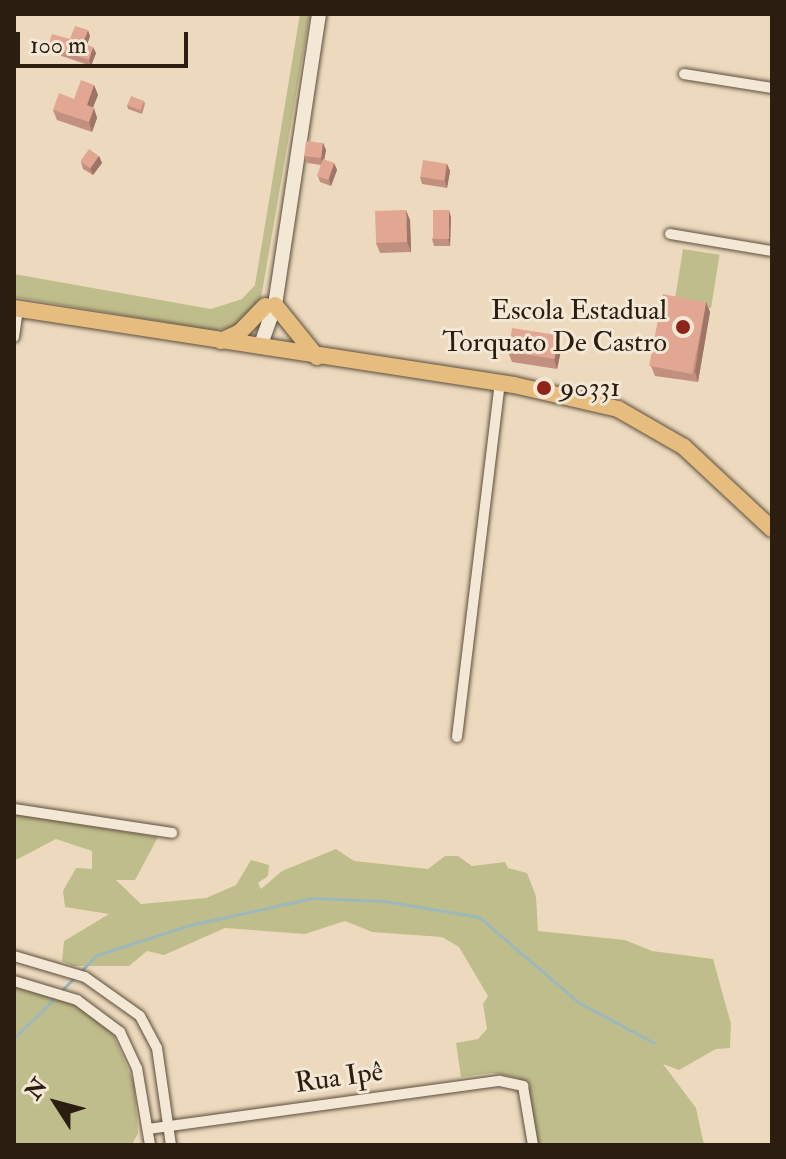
<!DOCTYPE html>
<meta charset="utf-8">
<style>
body{margin:0}
#map{position:relative;width:786px;height:1159px;overflow:hidden;background:#eddabe;font-family:"IM FELL Double Pica",serif}
div>[style]{position:absolute}
[style*='--x']{left:calc(var(--x)*1px);top:calc(var(--y)*1px);width:calc(var(--w)*1px);rotate:calc(var(--a)*1deg)}
.green>*{inset:0;background:#c0bd8c;transform-origin:0 0}
.stream>*{height:3px;margin:-1.5px;padding:0 1.5px;transform-origin:1.5px;border-radius:1.5px;background:#9db8bb}
.roads{filter:drop-shadow(0 0 2px #5c4d3c) drop-shadow(0 0 2px #5c4d3c)}
.minor>*{height:10px;margin:-5px;padding:0 5px;transform-origin:5px;border-radius:5px;background:#f3e7d5}
.secondary>*{height:14px;margin:-7px;padding:0 7px;transform-origin:7px;border-radius:7px;background:#f3e7d5}
.primary>*{height:16px;margin:-8px;padding:0 8px;transform-origin:8px;border-radius:8px;background:#e6bd7f}
.wall>*{inset:0;background:#c2907e}
.shaded-wall>*{inset:0;background:#9e7567}
.building>*{inset:0;background:#e1a793;transform-origin:0 0}
.dots>*{width:22px;height:22px;translate:-50% -50%;box-sizing:border-box;border:4px solid #f3e7d5;border-radius:50%}
span{translate:-50% -50%;white-space:nowrap;text-align:center;line-height:1.15;-webkit-text-stroke:6px #f3e7d5;paint-order:stroke}
.poi-label{font-size:28px;color:#2b1e10}
.right{translate:-100% -50%;text-align:right}
.left{translate:0 -50%;text-align:left}
.street-label{font-size:28px;color:#2b1e10}
.frame{position:absolute;inset:0;border:16px solid #2b1e10;pointer-events:none}
.north{position:absolute;left:16px;top:1063px;width:80px;height:80px;-webkit-text-stroke:6px #f3e7d5;paint-order:stroke;rotate:306deg;font-size:22px;font-weight:700;line-height:32px;text-align:center;color:#2b1e10}
.north::after{content:'';display:block;margin:auto;width:28px;height:36px;background:#2b1e10;clip-path:polygon(50% 0,100% 100%,50% 72%,0 100%)}
.scale{position:absolute;left:16px;top:32px;width:172px;height:36px;box-sizing:border-box;border:4px solid #2b1e10;border-top:0;padding-left:10px;font-size:24px;line-height:28px;white-space:nowrap;color:#2b1e10;-webkit-text-stroke:6px #f3e7d5;paint-order:stroke}
</style>
<div id="map">
<div class="green">
<i style="clip-path:polygon(300px 14px,310px 14px,260px 304px,234px 328px,212px 330px,14px 297px,14px 274px,211px 309px,242px 299px,255px 285px)"></i>
<i style="left:683px;top:249px;width:37px;height:54px;rotate:9deg"></i>
<i style="clip-path:polygon(15px 814px,158px 837px,135px 880px,116px 880px,141px 904px,206px 898px,236px 885px,251px 860px,269px 865px,268px 876px,258px 883px,261px 889px,282px 871px,336px 849px,354px 861px,428px 869px,445px 856px,458px 856px,472px 866px,505px 862px,508px 868px,527px 873px,536px 896px,538px 931px,625px 940px,652px 951px,713px 959px,731px 1024px,730px 1048px,716px 1049px,679px 1070px,663px 1064px,696px 1108px,704px 1145px,536px 1145px,525px 1131px,519px 1078px,492px 1073px,461px 1077px,456px 1043px,478px 1039px,487px 1029px,483px 1004px,488px 996px,459px 947px,442px 937px,372px 932px,345px 921px,305px 934px,225px 928px,164px 955px,147px 951px,129px 966px,73px 966px,62px 961px,64px 941px,109px 914px,65px 907px,63px 891px,76px 868px,92px 869px,92px 851px,56px 839px,14px 861px)"></i>
<i style="clip-path:polygon(14px 985px,78px 1006px,112px 1032px,134px 1083px,138px 1133px,132px 1145px,14px 1145px)"></i>
</div>
<div class="stream">
<i style="--x:80;--y:972;--w:24;--a:-45"></i>
<i style="--x:97;--y:955;--w:98;--a:-17.9"></i>
<i style="--x:190;--y:925;--w:125;--a:-12.5"></i>
<i style="--x:312;--y:898;--w:72;--a:2.4"></i>
<i style="--x:384;--y:901;--w:96;--a:9.6"></i>
<i style="--x:479;--y:917;--w:130;--a:40.6"></i>
<i style="--x:578;--y:1002;--w:86;--a:28.3"></i>
<i style="--x:60;--y:992;--w:20;--a:-45"></i>
<i style="--x:14;--y:1038;--w:57;--a:-44.3"></i>
</div>
<div class="roads">
<div class="minor">
<i style="--x:684;--y:74;--w:89;--a:9"></i>
<i style="--x:670;--y:234;--w:103;--a:9.5"></i>
<i style="--x:14;--y:337;--w:28;--a:-82"></i>
<i style="--x:457;--y:737;--w:357;--a:-83.1"></i>
<i style="--x:14;--y:809;--w:160;--a:8.6"></i>
<i style="--x:14;--y:956;--w:74;--a:16.5"></i>
<i style="--x:85;--y:977;--w:67;--a:35.3"></i>
<i style="--x:140;--y:1016;--w:36;--a:62"></i>
<i style="--x:157;--y:1048;--w:98;--a:81.8"></i>
<i style="--x:14;--y:981;--w:66;--a:16.8"></i>
<i style="--x:77;--y:1000;--w:54;--a:36.7"></i>
<i style="--x:120;--y:1032;--w:40;--a:65"></i>
<i style="--x:137;--y:1068;--w:78;--a:80.4"></i>
<i style="--x:148;--y:1129;--w:355;--a:-7.8"></i>
<i style="--x:500;--y:1081;--w:24;--a:12"></i>
<i style="--x:523;--y:1086;--w:60;--a:80.4"></i>
</div>
<div class="secondary">
<i style="--x:260;--y:347;--w:45;--a:-70.3"></i>
<i style="--x:275;--y:305;--w:294;--a:-81.4"></i>
</div>
<div class="primary">
<i style="--x:275;--y:305;--w:67;--a:51.1"></i>
<i style="--x:14;--y:308;--w:506;--a:8.75"></i>
<i style="--x:514;--y:385;--w:107;--a:13"></i>
<i style="--x:618;--y:409;--w:76;--a:29.9"></i>
<i style="--x:684;--y:447;--w:120;--a:43"></i>
<i style="--x:221;--y:341;--w:21;--a:-25"></i>
<i style="--x:240;--y:332;--w:36;--a:-46"></i>
</div>
</div>
<div class="wall">
<i style="clip-path:polygon(90px 36px,87px 45px,96px 53px,91px 66px,50px 52px,48px 46px,70px 39px)"></i>
<i style="clip-path:polygon(94px 85px,98px 95px,93px 107px,97px 118px,92px 132px,57px 120px,53px 110px,74px 99px)"></i>
<i style="clip-path:polygon(144px 101px,145px 104px,142px 114px,128px 109px,127px 105px)"></i>
<i style="clip-path:polygon(323px 143px,326px 150px,324px 160px,334px 163px,337px 170px,331px 186px,320px 182px,318px 176px,321px 165px,307px 163px,304px 156px)"></i>
<i style="clip-path:polygon(99px 156px,102px 163px,93px 175px,83px 169px,81px 162px)"></i>
<i style="clip-path:polygon(447px 164px,450px 171px,447px 188px,422px 184px,420px 177px)"></i>
<i style="clip-path:polygon(451px 217px,450px 246px,434px 246px,432px 239px)"></i>
<i style="clip-path:polygon(410px 220px,411px 252px,380px 253px,376px 243px)"></i>
<i style="clip-path:polygon(706px 302px,710px 312px,698px 382px,655px 376px,651px 366px)"></i>
<i style="clip-path:polygon(562px 346px,557px 369px,512px 362px,508px 352px)"></i>
</div>
<div class="shaded-wall">
<i style="clip-path:polygon(88px 30px,90px 36px,85px 50px,83px 43px)"></i>
<i style="clip-path:polygon(93px 47px,96px 53px,91px 66px,89px 60px)"></i>
<i style="clip-path:polygon(94px 85px,98px 95px,90px 115px,87px 105px)"></i>
<i style="clip-path:polygon(94px 108px,97px 118px,92px 132px,89px 122px)"></i>
<i style="clip-path:polygon(323px 143px,326px 150px,323px 166px,321px 159px)"></i>
<i style="clip-path:polygon(99px 156px,102px 163px,93px 175px,90px 169px)"></i>
<i style="clip-path:polygon(334px 163px,337px 170px,331px 186px,329px 179px)"></i>
<i style="clip-path:polygon(447px 164px,450px 171px,447px 188px,445px 181px)"></i>
<i style="clip-path:polygon(406px 210px,410px 220px,411px 252px,407px 242px)"></i>
<i style="clip-path:polygon(449px 210px,451px 217px,450px 246px,448px 239px)"></i>
<i style="clip-path:polygon(706px 302px,710px 312px,698px 382px,695px 371px)"></i>
<i style="clip-path:polygon(558px 335px,562px 346px,557px 369px,554px 359px)"></i>
</div>
<div class="building">
<i style="clip-path:polygon(75px 26px,88px 30px,83px 43px,93px 47px,89px 60px,48px 46px,52px 34px,70px 39px)"></i>
<i style="clip-path:polygon(81px 80px,94px 85px,87px 105px,94px 108px,89px 122px,53px 110px,59px 93px,74px 99px)"></i>
<i style="left:131px;top:96px;width:14px;height:10px;rotate:21deg"></i>
<i style="left:306px;top:141px;width:17px;height:15px;rotate:7deg"></i>
<i style="left:89px;top:149px;width:12px;height:15px;rotate:35deg"></i>
<i style="left:323px;top:159px;width:12px;height:18px;rotate:20deg"></i>
<i style="left:423px;top:160px;width:24px;height:17px;rotate:9deg"></i>
<i style="left:406px;top:210px;width:32px;height:31px;rotate:88deg"></i>
<i style="left:433px;top:210px;width:16px;height:29px"></i>
<i style="left:663px;top:294px;width:44px;height:73px;rotate:11deg"></i>
<i style="left:512px;top:328px;width:47px;height:24px;rotate:9deg"></i>
</div>
<div class="dots">
<i style="left:683px;top:327px;background:#8f2418"></i>
<i style="left:544px;top:388px;background:#8f2418"></i>
</div>
<div class="poi-label">
<span class="right" style="left:667px;top:327px">Escola Estadual<br>Torquato De Castro</span>
<span class="left" style="left:560px;top:388px">90331</span>
</div>
<div class="street-label">
<span style="left:339px;top:1078px;rotate:-8deg">Rua Ipê</span>
</div>
<div class="frame"></div>
<div class="north">N</div>
<div class="scale">100 m</div>
</div>
